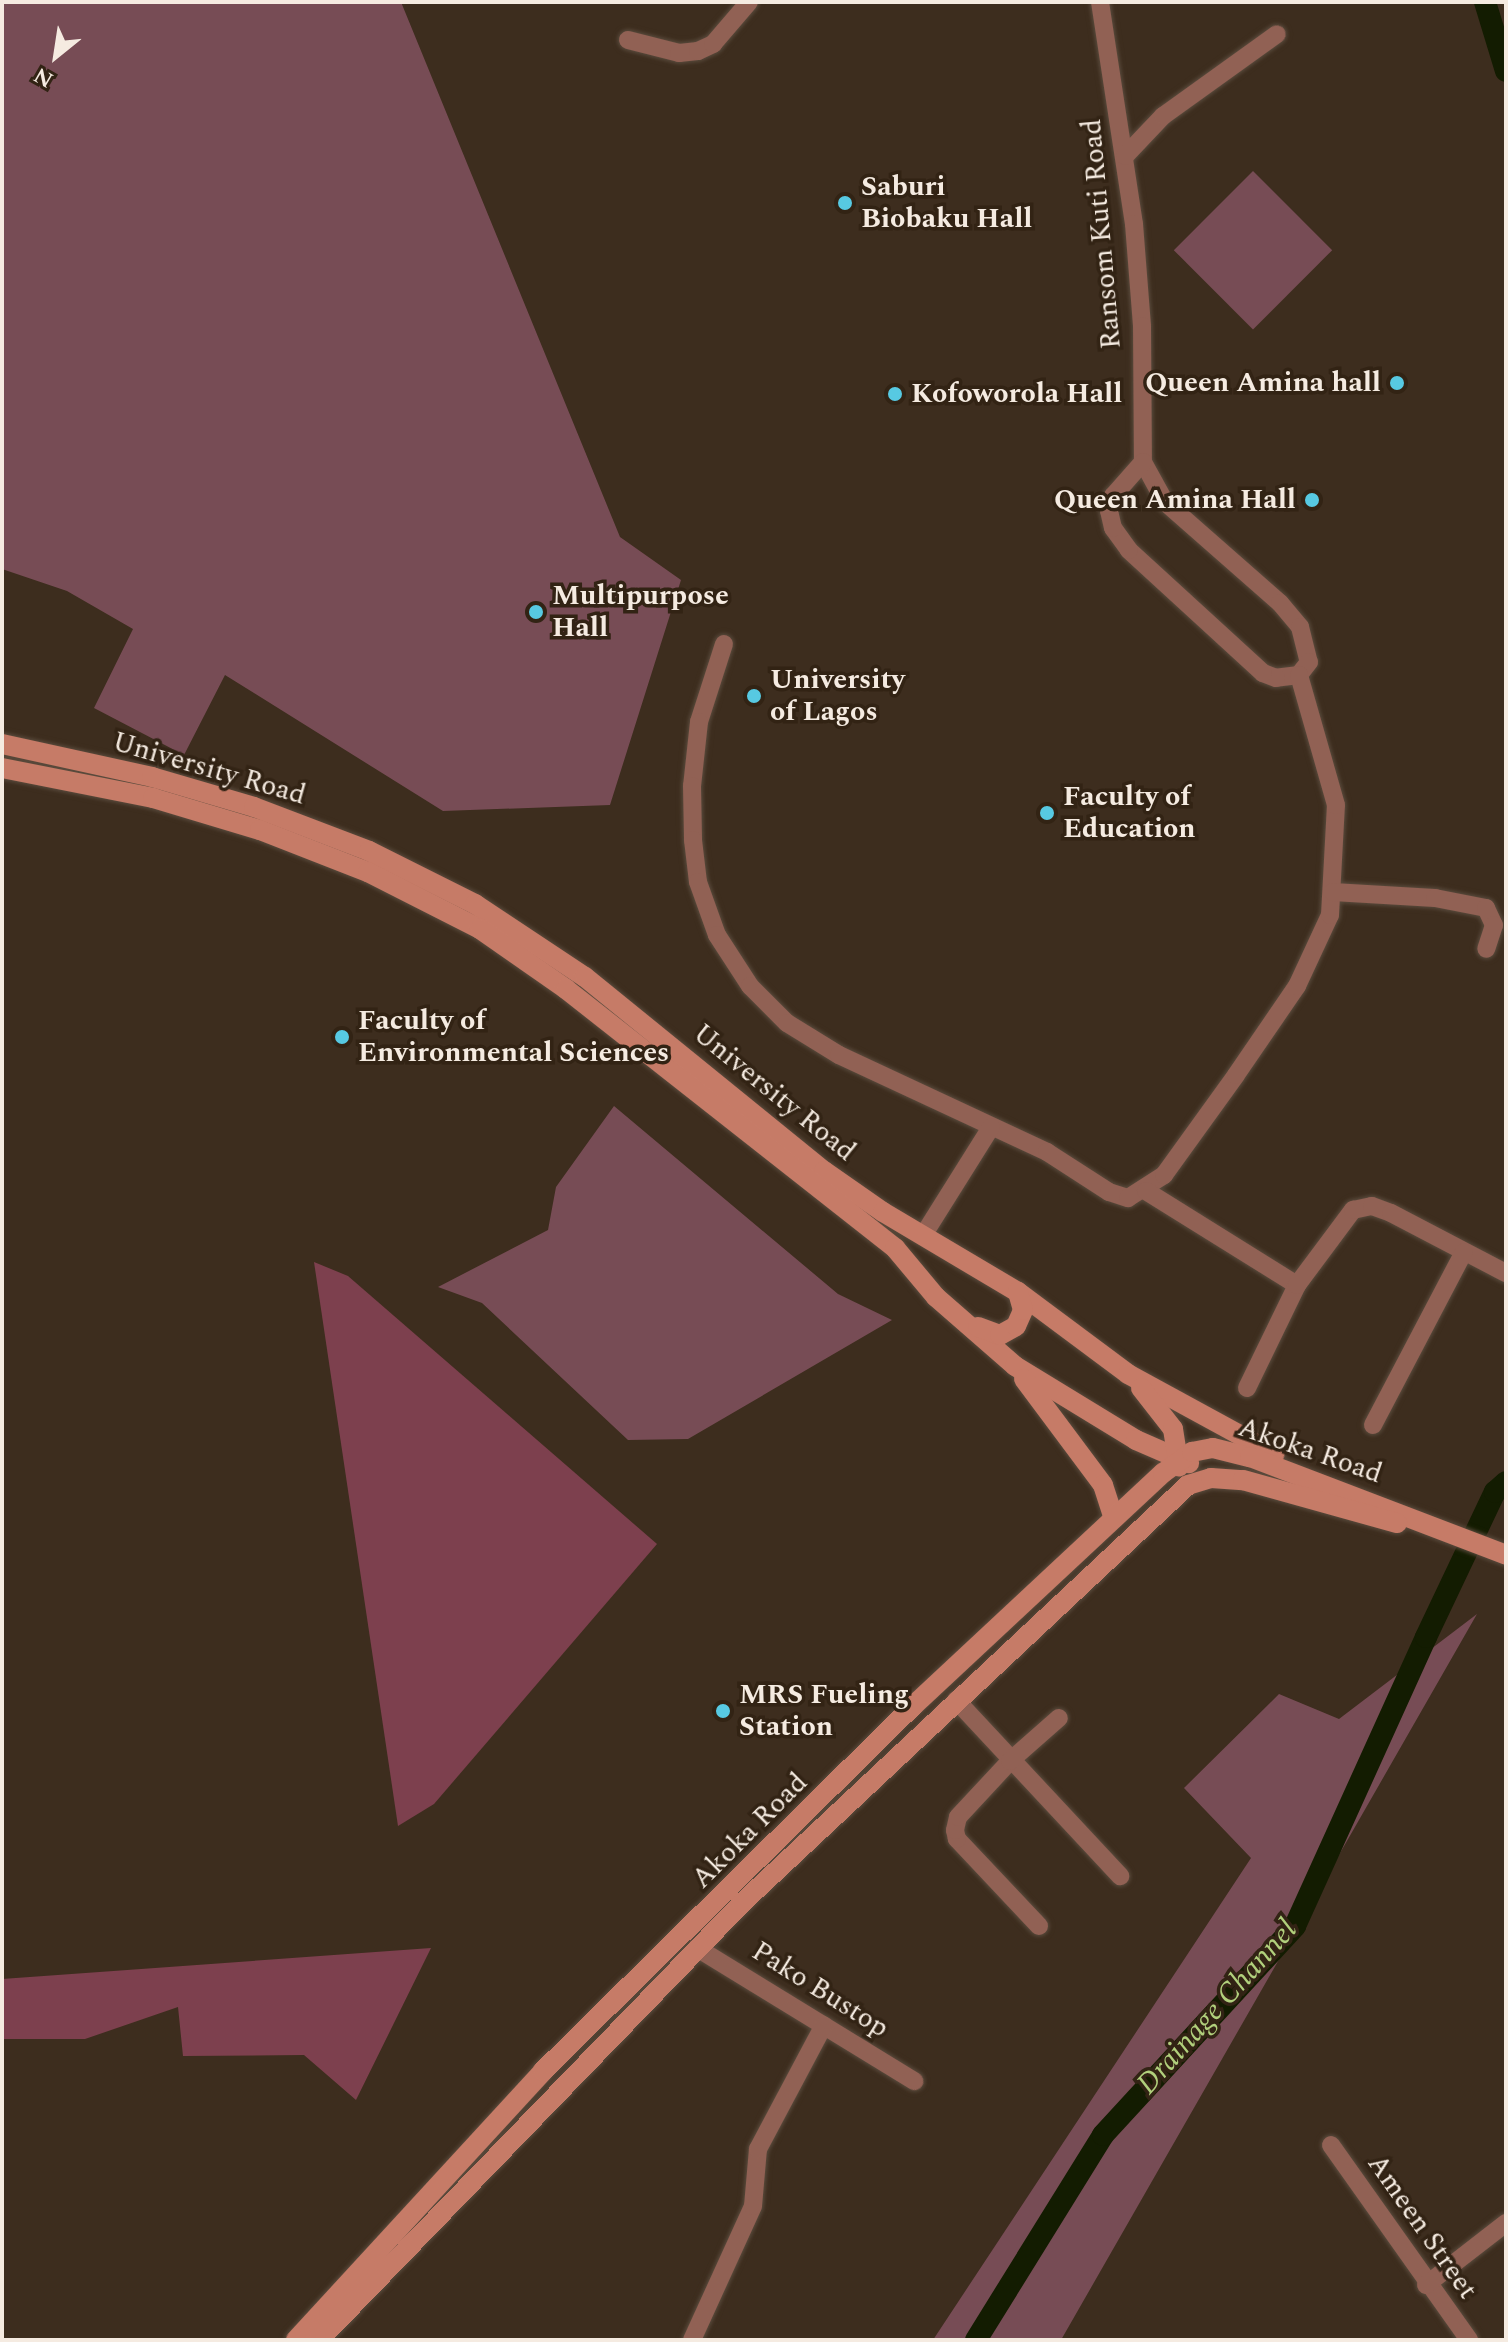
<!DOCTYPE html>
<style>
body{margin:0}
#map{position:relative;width:1508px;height:2342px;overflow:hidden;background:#3d2d1e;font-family:Spectral,serif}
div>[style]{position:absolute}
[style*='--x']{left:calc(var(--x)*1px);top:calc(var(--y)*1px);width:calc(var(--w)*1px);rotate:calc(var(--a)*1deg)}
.green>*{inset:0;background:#774c55;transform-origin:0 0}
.forest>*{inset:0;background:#7d404e}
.canal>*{height:22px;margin:-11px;padding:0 11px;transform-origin:11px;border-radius:11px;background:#131c01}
.roads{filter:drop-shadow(0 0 2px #5a4b3d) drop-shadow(0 0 2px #5a4b3d)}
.street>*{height:18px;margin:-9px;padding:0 9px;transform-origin:9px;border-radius:9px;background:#916154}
.secondary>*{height:20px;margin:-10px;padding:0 10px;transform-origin:10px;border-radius:10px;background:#c67b67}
.dots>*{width:22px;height:22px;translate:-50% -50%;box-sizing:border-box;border:4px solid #322314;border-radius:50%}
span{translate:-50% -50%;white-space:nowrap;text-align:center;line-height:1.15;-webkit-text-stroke:7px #322314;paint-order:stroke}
.poi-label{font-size:28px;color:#f5ebe1;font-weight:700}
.left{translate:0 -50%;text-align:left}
.right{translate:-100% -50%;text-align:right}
.street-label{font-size:28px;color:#f5ebe1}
.water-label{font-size:30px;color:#b1d07c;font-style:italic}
.frame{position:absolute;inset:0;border:4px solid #f5ebe1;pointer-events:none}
.north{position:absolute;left:16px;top:16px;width:80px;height:80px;-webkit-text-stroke:6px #322314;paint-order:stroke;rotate:210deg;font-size:22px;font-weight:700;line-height:32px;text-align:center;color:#f5ebe1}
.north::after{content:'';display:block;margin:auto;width:28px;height:36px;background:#f5ebe1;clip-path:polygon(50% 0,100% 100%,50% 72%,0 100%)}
</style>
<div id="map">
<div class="green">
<i style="clip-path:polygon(2px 2px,401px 2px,620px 537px,681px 580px,610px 805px,443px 811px,225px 675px,184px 755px,94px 708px,133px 629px,67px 591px,2px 569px)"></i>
<i style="left:1253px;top:171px;width:112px;height:112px;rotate:45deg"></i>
<i style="clip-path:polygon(614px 1106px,838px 1294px,892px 1320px,688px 1439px,628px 1440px,482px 1303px,438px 1287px,548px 1230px,556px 1187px)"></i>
<i style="clip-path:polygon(1477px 1614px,1061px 2340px,933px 2340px,1251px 1858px,1184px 1788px,1279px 1694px,1339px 1719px)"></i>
</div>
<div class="forest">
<i style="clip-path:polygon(314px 1262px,348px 1276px,657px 1544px,434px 1804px,398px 1826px)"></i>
<i style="clip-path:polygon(431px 1948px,356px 2100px,304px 2055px,183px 2056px,178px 2007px,85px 2039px,2px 2039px,2px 1979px)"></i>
</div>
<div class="canal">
<i style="--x:1485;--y:2;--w:72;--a:73.1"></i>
<i style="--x:976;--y:2340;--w:241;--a:-58.2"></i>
<i style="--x:1103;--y:2135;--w:284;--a:-47.4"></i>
<i style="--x:1295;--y:1926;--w:317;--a:-65.6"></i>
<i style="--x:1426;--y:1637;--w:161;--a:-64.6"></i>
<i style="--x:1495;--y:1492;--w:15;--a:-42"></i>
</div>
<div class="roads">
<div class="street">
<i style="--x:1100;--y:2;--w:225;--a:81.3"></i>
<i style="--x:1134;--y:224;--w:102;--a:85.5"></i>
<i style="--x:1142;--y:326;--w:136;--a:89.6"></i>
<i style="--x:1143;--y:462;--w:46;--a:61.2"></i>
<i style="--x:1165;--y:502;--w:153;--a:41.3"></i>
<i style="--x:1280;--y:603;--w:31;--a:50"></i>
<i style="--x:1300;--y:627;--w:36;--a:76"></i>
<i style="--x:1309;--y:662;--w:16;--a:128"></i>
<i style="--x:1299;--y:675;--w:23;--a:173"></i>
<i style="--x:1276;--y:678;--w:14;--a:-159"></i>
<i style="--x:1263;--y:673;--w:182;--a:-137.5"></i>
<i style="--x:1129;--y:550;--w:27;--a:-126"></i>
<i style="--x:1113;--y:528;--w:17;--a:-103"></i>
<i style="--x:1109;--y:511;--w:16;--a:-75"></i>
<i style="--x:1113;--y:496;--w:45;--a:-48.6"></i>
<i style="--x:628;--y:40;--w:53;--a:14.3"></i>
<i style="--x:679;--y:53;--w:19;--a:-6"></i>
<i style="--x:698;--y:51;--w:17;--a:-25"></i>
<i style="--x:713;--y:44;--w:55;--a:-49.4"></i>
<i style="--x:1125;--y:156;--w:55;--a:-46.5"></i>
<i style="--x:1163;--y:116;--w:140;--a:-35.7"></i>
<i style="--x:724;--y:644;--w:82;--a:107.8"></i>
<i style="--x:699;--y:722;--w:64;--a:96.2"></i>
<i style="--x:692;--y:786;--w:54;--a:88.9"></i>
<i style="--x:693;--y:840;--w:42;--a:83.2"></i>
<i style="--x:698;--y:882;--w:56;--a:70.3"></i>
<i style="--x:717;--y:935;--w:61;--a:57.1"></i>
<i style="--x:750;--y:986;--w:52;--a:45"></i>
<i style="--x:787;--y:1023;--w:61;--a:31.6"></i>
<i style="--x:839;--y:1055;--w:230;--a:25"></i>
<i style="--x:1047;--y:1152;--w:74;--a:32.8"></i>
<i style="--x:1109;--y:1192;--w:20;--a:18"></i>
<i style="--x:1128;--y:1198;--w:43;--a:-32.6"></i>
<i style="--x:1164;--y:1175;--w:123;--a:-54.2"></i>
<i style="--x:1236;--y:1075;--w:108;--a:-55.6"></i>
<i style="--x:1297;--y:986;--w:78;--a:-65.1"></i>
<i style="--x:1330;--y:915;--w:110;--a:-86.9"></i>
<i style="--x:1336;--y:805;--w:135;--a:-105.9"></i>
<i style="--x:1333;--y:892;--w:102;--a:3.4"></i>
<i style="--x:1435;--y:898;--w:52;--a:11.1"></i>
<i style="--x:1486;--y:908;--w:19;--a:65"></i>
<i style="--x:1494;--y:925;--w:25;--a:108"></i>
<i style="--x:1146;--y:1191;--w:178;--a:31.9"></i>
<i style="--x:924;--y:1234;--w:126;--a:-57.9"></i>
<i style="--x:1247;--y:1388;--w:114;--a:-64.1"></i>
<i style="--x:1297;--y:1285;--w:94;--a:-53.3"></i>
<i style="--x:1353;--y:1210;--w:19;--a:-12"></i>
<i style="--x:1372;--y:1206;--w:20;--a:20"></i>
<i style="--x:1391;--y:1213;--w:130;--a:27.6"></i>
<i style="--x:1373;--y:1425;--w:195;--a:-62.3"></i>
<i style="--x:956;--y:1700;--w:241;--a:47"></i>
<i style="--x:1039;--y:1926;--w:120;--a:-133.3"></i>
<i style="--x:957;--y:1839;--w:9;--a:-103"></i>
<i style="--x:955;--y:1830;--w:13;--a:-77"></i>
<i style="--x:958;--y:1817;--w:76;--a:-47.1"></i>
<i style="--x:1010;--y:1761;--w:65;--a:-41.3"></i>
<i style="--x:697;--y:1948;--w:255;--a:31.5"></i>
<i style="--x:1331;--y:2145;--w:239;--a:54.7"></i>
<i style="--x:1426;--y:2285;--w:101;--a:-37.8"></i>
<i style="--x:692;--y:2340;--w:147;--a:-65.5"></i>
<i style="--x:753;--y:2206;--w:57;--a:-85"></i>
<i style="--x:758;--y:2149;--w:140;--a:-62"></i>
</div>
<div class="secondary">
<i style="--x:2;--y:744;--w:154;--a:12.4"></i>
<i style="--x:152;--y:777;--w:106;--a:16.4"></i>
<i style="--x:254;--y:807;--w:123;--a:20.9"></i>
<i style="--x:369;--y:851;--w:119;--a:26.6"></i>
<i style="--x:475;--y:904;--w:132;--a:33.6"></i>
<i style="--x:585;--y:977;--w:308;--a:39.1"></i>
<i style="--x:824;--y:1171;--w:72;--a:34.8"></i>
<i style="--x:883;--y:1212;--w:157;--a:30.7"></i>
<i style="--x:1018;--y:1292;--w:137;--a:36.7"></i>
<i style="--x:1128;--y:1374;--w:167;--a:28.6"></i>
<i style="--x:2;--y:768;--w:154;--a:11.2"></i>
<i style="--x:153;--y:798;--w:112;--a:16.7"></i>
<i style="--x:260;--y:830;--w:116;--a:21.3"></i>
<i style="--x:368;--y:872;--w:126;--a:27"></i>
<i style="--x:480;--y:929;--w:105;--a:34.9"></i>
<i style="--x:566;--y:989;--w:419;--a:38.2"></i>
<i style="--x:895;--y:1248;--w:64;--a:50.1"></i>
<i style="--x:936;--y:1297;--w:105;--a:41.1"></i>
<i style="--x:1015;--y:1366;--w:142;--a:31.4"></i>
<i style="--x:1136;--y:1440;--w:58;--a:23.5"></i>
<i style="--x:978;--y:1327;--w:23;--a:20"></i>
<i style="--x:1000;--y:1335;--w:18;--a:-29"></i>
<i style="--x:1016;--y:1326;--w:17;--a:-66"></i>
<i style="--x:1023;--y:1310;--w:19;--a:-106"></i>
<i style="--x:1024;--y:1379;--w:132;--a:53.3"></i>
<i style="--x:1103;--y:1485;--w:35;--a:72"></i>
<i style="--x:1141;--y:1388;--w:52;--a:52"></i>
<i style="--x:1173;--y:1429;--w:38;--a:81"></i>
<i style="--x:296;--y:2340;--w:365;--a:-47.4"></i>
<i style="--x:543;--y:2071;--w:520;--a:-44.61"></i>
<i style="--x:913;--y:1706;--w:342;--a:-43"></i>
<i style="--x:1163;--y:1473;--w:36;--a:-36"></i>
<i style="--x:1192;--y:1452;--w:21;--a:-11"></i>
<i style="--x:1213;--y:1448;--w:38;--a:14"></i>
<i style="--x:1250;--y:1457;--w:274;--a:20.9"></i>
<i style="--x:319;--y:2340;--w:608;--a:-45.93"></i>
<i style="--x:742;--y:1903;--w:611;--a:-43.14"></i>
<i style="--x:1188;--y:1485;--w:24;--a:-17"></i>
<i style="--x:1211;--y:1478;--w:32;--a:4"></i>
<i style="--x:1243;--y:1480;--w:160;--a:15.6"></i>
</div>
</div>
<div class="dots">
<i style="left:845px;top:203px;background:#57c9e2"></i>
<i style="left:1397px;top:383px;background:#57c9e2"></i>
<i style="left:895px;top:394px;background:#57c9e2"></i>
<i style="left:1312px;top:500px;background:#57c9e2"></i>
<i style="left:536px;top:612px;background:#57c9e2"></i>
<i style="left:754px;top:696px;background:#57c9e2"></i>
<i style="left:1047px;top:813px;background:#57c9e2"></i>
<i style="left:342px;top:1037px;background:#57c9e2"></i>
<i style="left:723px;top:1711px;background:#57c9e2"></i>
</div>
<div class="poi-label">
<span class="left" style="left:861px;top:203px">Saburi<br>Biobaku Hall</span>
<span class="right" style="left:1381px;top:383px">Queen Amina hall</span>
<span class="left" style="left:911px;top:394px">Kofoworola Hall</span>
<span class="right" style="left:1296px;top:500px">Queen Amina Hall</span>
<span class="left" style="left:552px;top:612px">Multipurpose<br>Hall</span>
<span class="left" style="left:770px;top:696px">University<br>of Lagos</span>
<span class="left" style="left:1063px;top:813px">Faculty of<br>Education</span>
<span class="left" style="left:358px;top:1037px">Faculty of<br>Environmental Sciences</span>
<span class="left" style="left:739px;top:1711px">MRS Fueling<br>Station</span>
</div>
<div class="street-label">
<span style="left:1102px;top:234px;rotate:-95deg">Ransom Kuti Road</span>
<span style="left:209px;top:769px;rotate:16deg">University Road</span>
<span style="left:774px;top:1093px;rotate:39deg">University Road</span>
<span style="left:1310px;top:1451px;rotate:19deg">Akoka Road</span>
<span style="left:750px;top:1831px;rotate:-45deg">Akoka Road</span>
<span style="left:820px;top:1990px;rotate:32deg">Pako Bustop</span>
<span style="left:1422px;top:2227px;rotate:55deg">Ameen Street</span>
</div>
<div class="water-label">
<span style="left:1217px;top:2007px;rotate:-48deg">Drainage Channel</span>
</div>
<div class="frame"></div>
<div class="north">N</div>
</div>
